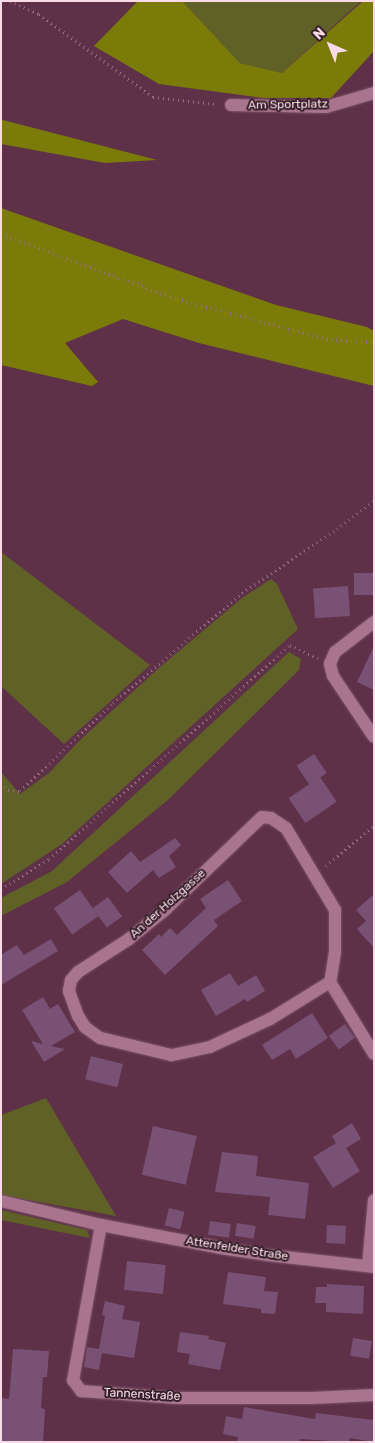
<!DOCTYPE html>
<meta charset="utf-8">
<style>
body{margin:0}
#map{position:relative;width:375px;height:1443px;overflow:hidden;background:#5f3148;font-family:Rubik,sans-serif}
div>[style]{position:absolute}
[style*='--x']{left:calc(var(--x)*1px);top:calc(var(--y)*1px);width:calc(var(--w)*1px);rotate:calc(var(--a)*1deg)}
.green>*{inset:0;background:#606127}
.forest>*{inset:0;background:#7a7b09}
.building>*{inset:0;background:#785175;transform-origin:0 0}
.path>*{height:3px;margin-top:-1.5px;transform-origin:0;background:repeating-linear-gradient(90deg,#966d81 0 1px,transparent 0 5px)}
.roads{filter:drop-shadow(0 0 1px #7a5266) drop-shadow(0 0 1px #7a5266)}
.minor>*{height:12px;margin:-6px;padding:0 6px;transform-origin:6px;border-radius:6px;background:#a9748d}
span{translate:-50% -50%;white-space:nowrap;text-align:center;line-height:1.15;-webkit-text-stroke:4px #37212b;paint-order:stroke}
.street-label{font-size:12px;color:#f9dbe8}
.frame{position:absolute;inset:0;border:2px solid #f9dbe8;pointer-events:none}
.north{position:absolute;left:305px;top:20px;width:50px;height:50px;-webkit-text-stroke:4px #37212b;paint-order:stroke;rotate:316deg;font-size:14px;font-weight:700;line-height:20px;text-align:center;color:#f9dbe8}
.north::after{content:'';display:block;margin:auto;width:18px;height:22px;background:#f9dbe8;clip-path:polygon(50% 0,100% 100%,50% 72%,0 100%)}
</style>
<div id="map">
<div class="green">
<i style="clip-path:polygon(182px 1px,361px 1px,282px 73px,240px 63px)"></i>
<i style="clip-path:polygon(1px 552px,150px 665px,64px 744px,1px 686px)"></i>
<i style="clip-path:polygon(271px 579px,277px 584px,298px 629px,62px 844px,1px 884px,1px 772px,20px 794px,49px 773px,79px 741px,160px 667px,242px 598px)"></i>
<i style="clip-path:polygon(289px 652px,301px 659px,299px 670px,168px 800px,67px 882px,1px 916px,1px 898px,52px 871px)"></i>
<i style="clip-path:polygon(46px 1098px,116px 1216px,1px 1195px,1px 1115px)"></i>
<i style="clip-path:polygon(1px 1210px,87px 1230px,90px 1238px,1px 1220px)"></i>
</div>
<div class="forest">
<i style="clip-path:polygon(138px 1px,182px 1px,240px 63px,282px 73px,363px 1px,374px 1px,374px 51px,331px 98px,264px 98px,159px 84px,94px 46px)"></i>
<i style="clip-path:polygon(1px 120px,3px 120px,157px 160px,105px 163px,1px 144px)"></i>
<i style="clip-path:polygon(1px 208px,276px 305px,367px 327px,374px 331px,374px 386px,199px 343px,123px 319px,65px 343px,98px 382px,92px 386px,1px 365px)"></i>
</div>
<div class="building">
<i style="left:374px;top:573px;width:22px;height:20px;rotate:90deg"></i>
<i style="left:348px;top:586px;width:30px;height:35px;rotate:86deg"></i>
<i style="clip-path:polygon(374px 646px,374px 690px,357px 682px)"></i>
<i style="left:314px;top:754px;width:23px;height:21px;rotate:56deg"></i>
<i style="left:320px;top:777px;width:30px;height:38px;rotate:56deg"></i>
<i style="clip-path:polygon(175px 838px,181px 845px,169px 856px,176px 867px,159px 878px,153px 870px,127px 893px,108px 872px,131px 851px,140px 862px)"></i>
<i style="clip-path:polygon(228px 880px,242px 901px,214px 920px,218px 926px,165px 975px,142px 950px,159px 934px,161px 937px,170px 928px,177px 935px,206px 908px,200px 899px)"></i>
<i style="left:80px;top:890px;width:32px;height:32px;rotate:55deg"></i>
<i style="clip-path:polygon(374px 894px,374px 948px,357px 929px,366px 921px,356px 910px)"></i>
<i style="left:108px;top:897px;width:24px;height:19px;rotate:54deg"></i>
<i style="clip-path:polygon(51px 939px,58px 951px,1px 985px,1px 955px,17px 945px,24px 955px)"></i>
<i style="clip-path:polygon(230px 973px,238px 986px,256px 975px,265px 991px,247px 1002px,245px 999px,216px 1016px,201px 990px)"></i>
<i style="clip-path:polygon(43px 997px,50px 1009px,58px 1004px,75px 1032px,51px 1046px,65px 1049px,44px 1062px,31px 1041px,43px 1044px,22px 1010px)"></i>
<i style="clip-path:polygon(312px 1013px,328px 1038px,296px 1059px,290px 1049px,272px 1060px,262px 1045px)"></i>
<i style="left:345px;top:1024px;width:17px;height:20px;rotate:54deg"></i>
<i style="left:91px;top:1056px;width:33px;height:24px;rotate:14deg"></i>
<i style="clip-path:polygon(352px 1123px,361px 1139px,346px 1148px,360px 1171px,333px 1188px,313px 1157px,336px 1143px,332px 1136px)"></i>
<i style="left:153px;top:1126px;width:45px;height:50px;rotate:13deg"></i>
<i style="clip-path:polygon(222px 1152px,258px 1156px,256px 1176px,309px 1183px,305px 1219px,268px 1215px,270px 1197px,215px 1192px)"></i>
<i style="left:169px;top:1208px;width:16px;height:18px;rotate:14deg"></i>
<i style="left:210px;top:1221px;width:21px;height:14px;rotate:8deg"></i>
<i style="left:237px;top:1223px;width:19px;height:13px;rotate:9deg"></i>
<i style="left:327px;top:1225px;width:19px;height:18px;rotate:3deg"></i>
<i style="left:127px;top:1261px;width:39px;height:29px;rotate:6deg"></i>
<i style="clip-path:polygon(228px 1272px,266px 1277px,264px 1291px,278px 1292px,275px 1314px,261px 1313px,261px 1309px,223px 1304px)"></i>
<i style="clip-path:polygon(327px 1284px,364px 1286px,363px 1314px,326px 1312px,326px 1303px,315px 1303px,316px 1287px,327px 1287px)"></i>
<i style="clip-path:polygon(105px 1301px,125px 1306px,122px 1319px,140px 1322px,134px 1358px,102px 1353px,99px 1370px,84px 1367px,87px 1347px,99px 1349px,105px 1316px,102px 1315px)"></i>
<i style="clip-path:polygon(180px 1332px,209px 1336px,208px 1339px,226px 1343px,220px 1370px,188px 1364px,190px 1354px,177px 1352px)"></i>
<i style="left:353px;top:1338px;width:19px;height:18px;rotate:9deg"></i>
<i style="clip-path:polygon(13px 1349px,49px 1351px,47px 1377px,43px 1377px,41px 1408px,45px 1409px,43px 1442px,1px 1442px,1px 1398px,9px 1399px)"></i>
<i style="clip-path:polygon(244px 1407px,315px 1419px,316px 1413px,374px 1420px,374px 1442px,350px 1438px,349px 1442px,300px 1439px,299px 1442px,237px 1442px,238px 1437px,223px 1434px,226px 1416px,242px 1419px)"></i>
</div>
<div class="path">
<i style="--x:10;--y:1;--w:32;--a:24"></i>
<i style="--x:39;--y:14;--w:141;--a:36.1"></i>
<i style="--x:153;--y:97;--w:63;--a:6.3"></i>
<i style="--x:1;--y:234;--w:188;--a:20.3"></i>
<i style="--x:177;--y:299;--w:159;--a:14.9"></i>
<i style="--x:331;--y:340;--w:43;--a:2.7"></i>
<i style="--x:1;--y:783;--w:10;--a:45"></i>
<i style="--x:8;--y:790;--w:12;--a:5"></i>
<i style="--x:20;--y:791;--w:128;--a:-43.4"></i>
<i style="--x:113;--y:703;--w:170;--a:-40.5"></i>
<i style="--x:242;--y:593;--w:115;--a:-34"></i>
<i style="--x:337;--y:529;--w:46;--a:-37.1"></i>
<i style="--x:326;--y:866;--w:63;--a:-40.5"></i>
<i style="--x:1;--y:889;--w:57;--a:-32"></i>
<i style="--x:49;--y:859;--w:322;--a:-41.6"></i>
<i style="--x:290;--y:645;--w:31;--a:25"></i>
</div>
<div class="roads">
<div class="minor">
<i style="--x:231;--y:105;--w:95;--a:1.2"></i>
<i style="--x:326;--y:107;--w:50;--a:-16.3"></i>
<i style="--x:374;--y:622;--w:49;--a:142.4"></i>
<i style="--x:335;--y:652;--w:13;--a:113"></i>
<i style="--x:330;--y:664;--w:12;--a:76"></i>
<i style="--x:333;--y:676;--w:73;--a:56.1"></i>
<i style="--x:330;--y:982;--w:70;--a:148.3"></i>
<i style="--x:270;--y:1019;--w:66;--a:155"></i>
<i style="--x:210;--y:1047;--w:40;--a:168"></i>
<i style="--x:171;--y:1055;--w:73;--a:-166.5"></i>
<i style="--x:100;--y:1038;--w:19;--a:-144"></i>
<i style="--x:85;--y:1027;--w:13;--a:-122"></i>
<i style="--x:78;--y:1016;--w:27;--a:-110"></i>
<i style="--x:69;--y:991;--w:11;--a:-80"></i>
<i style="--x:71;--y:980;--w:11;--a:-49"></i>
<i style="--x:78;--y:972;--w:61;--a:-32.9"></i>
<i style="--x:129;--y:939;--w:48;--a:-39"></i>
<i style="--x:166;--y:909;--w:133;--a:-43.8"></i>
<i style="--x:262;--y:817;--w:9;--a:6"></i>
<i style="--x:271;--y:818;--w:18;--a:34"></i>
<i style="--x:286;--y:828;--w:96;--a:59.1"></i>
<i style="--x:335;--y:910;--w:42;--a:90"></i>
<i style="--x:335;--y:952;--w:30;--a:99"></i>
<i style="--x:330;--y:982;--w:84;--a:58.6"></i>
<i style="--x:1;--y:1201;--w:103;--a:13.5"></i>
<i style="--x:101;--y:1225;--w:128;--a:10.8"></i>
<i style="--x:227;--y:1249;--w:40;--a:8.5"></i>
<i style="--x:267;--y:1255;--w:108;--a:6.4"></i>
<i style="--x:101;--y:1225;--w:158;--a:100.2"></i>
<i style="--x:73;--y:1380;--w:14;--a:54"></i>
<i style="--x:81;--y:1391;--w:96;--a:4.2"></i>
<i style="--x:177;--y:1398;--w:135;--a:0"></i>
<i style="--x:312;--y:1398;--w:62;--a:-2.8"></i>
<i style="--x:368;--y:1266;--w:66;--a:-84.8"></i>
</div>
</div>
<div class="street-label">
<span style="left:288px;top:105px;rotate:-1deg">Am Sportplatz</span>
<span style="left:168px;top:904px;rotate:-42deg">An der Holzgasse</span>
<span style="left:237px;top:1249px;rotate:9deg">Attenfelder Straße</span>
<span style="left:142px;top:1395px;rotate:3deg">Tannenstraße</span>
</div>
<div class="frame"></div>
<div class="north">N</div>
</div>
